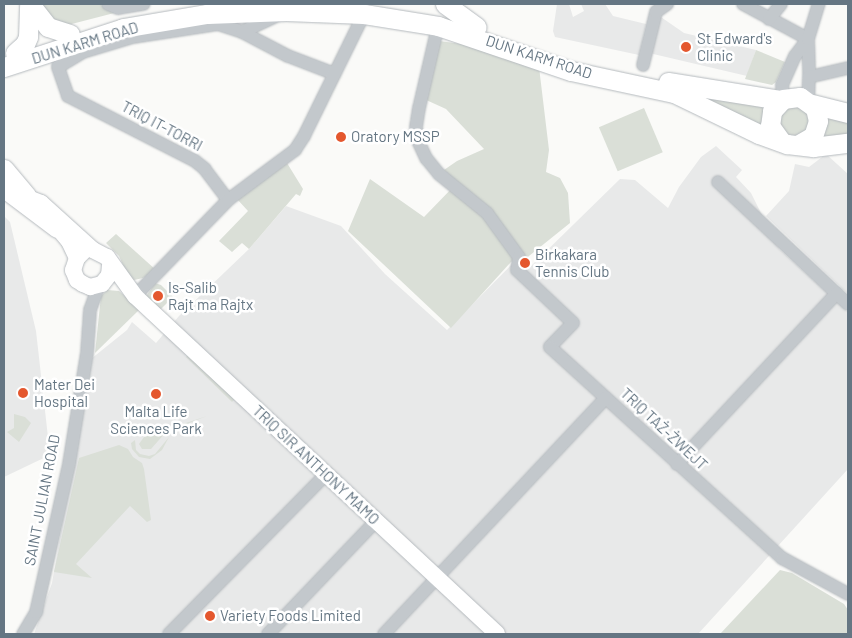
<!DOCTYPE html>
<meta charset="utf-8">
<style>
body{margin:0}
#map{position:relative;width:852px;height:638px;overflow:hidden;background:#fafaf8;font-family:Barlow,sans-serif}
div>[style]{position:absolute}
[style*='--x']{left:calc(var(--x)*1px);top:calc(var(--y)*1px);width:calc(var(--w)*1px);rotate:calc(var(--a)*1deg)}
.built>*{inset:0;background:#e8e9e9}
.green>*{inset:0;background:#dadfd7;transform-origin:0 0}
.roads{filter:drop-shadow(0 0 1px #b5babe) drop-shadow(0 0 1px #b5babe)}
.minor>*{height:12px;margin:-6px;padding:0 6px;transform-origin:6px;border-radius:6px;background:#c3c8cc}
.major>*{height:16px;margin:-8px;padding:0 8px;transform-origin:8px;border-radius:8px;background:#fff}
.highway>*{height:19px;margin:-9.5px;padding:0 9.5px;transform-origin:9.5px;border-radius:9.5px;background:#fff}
.dots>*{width:14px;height:14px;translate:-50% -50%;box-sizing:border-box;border:2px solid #fff;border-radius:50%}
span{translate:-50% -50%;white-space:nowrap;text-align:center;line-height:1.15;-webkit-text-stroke:5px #fff;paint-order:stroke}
.poi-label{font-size:15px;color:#657683}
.left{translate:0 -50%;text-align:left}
.street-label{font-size:15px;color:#657683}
.frame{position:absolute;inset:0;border:5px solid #657683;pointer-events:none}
</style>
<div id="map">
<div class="built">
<i style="clip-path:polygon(557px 4px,569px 4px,573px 17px,584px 11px,581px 4px,605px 4px,613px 16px,646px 24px,639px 55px,555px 37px,553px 31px)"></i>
<i style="clip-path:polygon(658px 15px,684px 33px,756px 50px,747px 76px,649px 53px)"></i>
<i style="clip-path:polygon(716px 146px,742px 170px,736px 177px,751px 193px,779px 249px,848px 312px,848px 469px,698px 634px,34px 634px,52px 583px,91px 359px,127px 330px,132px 322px,156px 343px,179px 316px,249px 249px,286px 206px,341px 226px,385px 274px,447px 330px,520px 256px,530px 267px,620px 179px,635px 180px,668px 208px,679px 187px,701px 157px)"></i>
<i style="clip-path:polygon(826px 154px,848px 174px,848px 294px,766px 216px,789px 191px,795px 164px,809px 167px)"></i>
<i style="clip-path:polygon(4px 216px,10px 222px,36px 331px,50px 455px,4px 477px)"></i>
</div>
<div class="green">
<i style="clip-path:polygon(33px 4px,97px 4px,122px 11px,60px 27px)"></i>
<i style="clip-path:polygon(439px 41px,478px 46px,539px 67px,549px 150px,546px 172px,560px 178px,568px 193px,570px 223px,524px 260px,520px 256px,511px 262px,451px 328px,348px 231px,370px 179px,424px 217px,456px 184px,444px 170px,457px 161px,484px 149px,446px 109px,424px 99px)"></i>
<i style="clip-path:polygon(756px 50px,785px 62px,776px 82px,772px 85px,745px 79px)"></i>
<i style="clip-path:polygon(671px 87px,770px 105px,766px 130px)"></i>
<i style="clip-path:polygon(798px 106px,810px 115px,810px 130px,791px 138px,779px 127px,780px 116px,787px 107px)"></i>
<i style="left:644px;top:108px;width:48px;height:49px;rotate:67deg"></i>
<i style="clip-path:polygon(823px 113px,848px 120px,848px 138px,818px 141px)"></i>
<i style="clip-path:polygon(287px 163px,303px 189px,300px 196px,296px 194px,249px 249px,242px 243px,232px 252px,219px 241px,248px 211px,237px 199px)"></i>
<i style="clip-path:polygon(116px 234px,156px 270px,143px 278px,134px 280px,129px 278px,119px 256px,106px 243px)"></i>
<i style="clip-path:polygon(155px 283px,161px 285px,173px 297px,159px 311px,145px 298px)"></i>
<i style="clip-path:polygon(107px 290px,119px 291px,140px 309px,95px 353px,101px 296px)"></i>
<i style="clip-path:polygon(190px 352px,235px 399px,232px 402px,186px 357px)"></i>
<i style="clip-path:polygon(14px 414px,25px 417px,31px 423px,19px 442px,7px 432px,14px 428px)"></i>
<i style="clip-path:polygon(207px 416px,166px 432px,151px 449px,142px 449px,139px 444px,144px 437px)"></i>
<i style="clip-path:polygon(169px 437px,162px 450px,150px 459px,139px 457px,132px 449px,131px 443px,135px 440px,136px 450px,140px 454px,149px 456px,155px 454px)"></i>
<i style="clip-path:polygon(119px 445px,128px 449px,133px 457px,142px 463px,144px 469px,151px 520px,147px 522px,130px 506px,76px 564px,92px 578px,54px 572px,79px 458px)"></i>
<i style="clip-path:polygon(780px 570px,792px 573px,844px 604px,848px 610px,847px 634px,720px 634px)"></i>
</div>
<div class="roads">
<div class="minor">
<i style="--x:108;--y:4;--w:11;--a:22"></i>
<i style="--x:118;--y:8;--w:26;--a:-9"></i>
<i style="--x:743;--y:4;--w:74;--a:28.3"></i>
<i style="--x:769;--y:19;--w:19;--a:-51"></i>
<i style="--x:438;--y:26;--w:84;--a:103"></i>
<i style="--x:419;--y:108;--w:20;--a:99"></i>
<i style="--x:416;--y:128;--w:15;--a:79"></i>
<i style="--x:419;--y:143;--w:17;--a:65"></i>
<i style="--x:426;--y:158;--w:21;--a:51"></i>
<i style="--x:439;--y:174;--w:62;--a:39.1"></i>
<i style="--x:487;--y:213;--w:54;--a:54"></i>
<i style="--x:519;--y:257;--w:13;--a:99"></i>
<i style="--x:517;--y:270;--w:77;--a:43.4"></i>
<i style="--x:573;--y:323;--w:33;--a:134"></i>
<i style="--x:550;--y:347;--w:314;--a:42.3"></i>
<i style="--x:782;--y:558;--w:75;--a:28.6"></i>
<i style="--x:242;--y:32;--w:40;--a:-25"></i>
<i style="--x:808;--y:39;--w:38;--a:88"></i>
<i style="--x:809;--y:77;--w:23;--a:92"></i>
<i style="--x:643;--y:65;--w:55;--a:-76.2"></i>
<i style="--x:656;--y:12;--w:14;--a:-36"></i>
<i style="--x:809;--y:77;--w:40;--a:-13"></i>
<i style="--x:783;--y:99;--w:14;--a:-94"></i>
<i style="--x:782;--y:85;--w:32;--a:-66"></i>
<i style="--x:795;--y:56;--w:21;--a:-53"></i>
<i style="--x:808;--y:39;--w:37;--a:-73"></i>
<i style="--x:718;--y:182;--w:178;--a:43.2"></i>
<i style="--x:228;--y:200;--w:39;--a:-127"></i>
<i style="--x:205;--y:169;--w:13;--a:-141"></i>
<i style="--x:195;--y:161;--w:143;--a:-152.9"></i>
<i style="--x:68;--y:96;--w:31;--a:-109"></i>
<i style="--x:58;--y:67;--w:29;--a:-31"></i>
<i style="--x:83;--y:52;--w:52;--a:-16.7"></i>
<i style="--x:133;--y:37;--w:86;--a:-8.7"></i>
<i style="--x:218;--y:24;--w:25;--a:18"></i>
<i style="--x:242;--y:32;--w:52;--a:27.6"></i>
<i style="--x:288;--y:56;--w:50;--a:21"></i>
<i style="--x:135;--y:296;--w:134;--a:-45.9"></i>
<i style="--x:228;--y:200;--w:84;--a:-36.7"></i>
<i style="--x:295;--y:150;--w:17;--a:-57"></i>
<i style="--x:304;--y:136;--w:136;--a:-63.8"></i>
<i style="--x:677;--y:464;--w:234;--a:-46.9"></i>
<i style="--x:23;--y:634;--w:26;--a:-59"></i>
<i style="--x:36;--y:612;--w:152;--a:-77.4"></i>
<i style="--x:69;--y:464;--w:112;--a:-80.8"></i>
<i style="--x:87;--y:353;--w:43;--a:-86"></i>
<i style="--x:90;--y:310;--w:27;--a:-70"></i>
<i style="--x:169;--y:634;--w:224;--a:-45.5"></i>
<i style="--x:268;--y:634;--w:156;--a:-46.3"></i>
<i style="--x:384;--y:634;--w:324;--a:-46.8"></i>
</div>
<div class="major">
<i style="--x:28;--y:198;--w:14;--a:21"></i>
<i style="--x:41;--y:203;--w:70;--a:42.1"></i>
<i style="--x:93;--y:250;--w:16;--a:27"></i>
<i style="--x:107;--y:257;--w:48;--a:54.3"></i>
<i style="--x:135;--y:296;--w:495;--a:43"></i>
<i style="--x:58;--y:228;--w:17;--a:50"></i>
<i style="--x:69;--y:241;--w:19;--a:65"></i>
<i style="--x:84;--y:251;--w:10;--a:135"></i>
<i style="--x:77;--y:258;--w:13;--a:108"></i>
<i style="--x:73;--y:270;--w:11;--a:68"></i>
<i style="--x:77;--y:280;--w:7;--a:34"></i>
<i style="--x:83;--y:284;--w:8;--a:23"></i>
<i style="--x:90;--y:287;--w:12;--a:-14"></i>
<i style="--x:102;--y:284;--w:11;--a:-52"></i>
<i style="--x:109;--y:275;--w:10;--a:-84"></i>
</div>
<div class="highway">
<i style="--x:30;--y:4;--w:29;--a:52"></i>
<i style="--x:48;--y:27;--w:23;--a:18"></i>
<i style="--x:445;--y:4;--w:39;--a:36"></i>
<i style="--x:15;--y:53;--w:13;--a:-42"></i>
<i style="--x:25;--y:44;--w:8;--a:-67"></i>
<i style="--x:28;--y:37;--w:33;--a:-88"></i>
<i style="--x:4;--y:67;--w:125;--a:-18.1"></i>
<i style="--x:123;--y:28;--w:85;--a:-9.5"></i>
<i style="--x:207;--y:14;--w:79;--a:-2.2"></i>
<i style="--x:286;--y:11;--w:78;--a:2.2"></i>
<i style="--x:364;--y:14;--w:75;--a:9.2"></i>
<i style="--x:438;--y:26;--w:140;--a:18.7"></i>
<i style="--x:571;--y:71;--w:105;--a:12.1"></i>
<i style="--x:674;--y:93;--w:94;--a:25.8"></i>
<i style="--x:759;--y:134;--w:30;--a:20"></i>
<i style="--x:787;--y:144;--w:26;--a:7"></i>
<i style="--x:813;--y:147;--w:35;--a:-7"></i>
<i style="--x:668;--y:82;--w:113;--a:9.1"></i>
<i style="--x:812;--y:104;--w:37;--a:14"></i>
<i style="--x:781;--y:141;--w:19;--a:-126"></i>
<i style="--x:770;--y:126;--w:15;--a:-82"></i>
<i style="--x:772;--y:111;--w:16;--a:-47"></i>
<i style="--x:783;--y:99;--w:17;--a:-7"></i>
<i style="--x:800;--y:97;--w:19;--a:36"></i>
<i style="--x:815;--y:108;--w:13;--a:77"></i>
<i style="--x:818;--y:121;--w:16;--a:108"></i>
<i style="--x:813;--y:136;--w:16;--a:150"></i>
<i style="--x:4;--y:169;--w:35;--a:50"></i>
<i style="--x:4;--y:188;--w:66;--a:37"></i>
</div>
</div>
<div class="dots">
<i style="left:686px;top:47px;background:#e4572e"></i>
<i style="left:341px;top:137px;background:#e4572e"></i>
<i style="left:525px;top:263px;background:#e4572e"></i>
<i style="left:158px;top:296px;background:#e4572e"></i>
<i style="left:23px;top:393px;background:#e4572e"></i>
<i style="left:156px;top:394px;background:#e4572e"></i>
<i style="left:210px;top:616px;background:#e4572e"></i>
</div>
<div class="poi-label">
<span class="left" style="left:697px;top:47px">St Edward's<br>Clinic</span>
<span class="left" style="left:351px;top:137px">Oratory MSSP</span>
<span class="left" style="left:535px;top:263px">Birkakara<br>Tennis Club</span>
<span class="left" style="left:168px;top:296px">Is-Salib<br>Rajt ma Rajtx</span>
<span class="left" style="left:34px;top:393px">Mater Dei<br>Hospital</span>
<span style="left:156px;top:420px">Malta Life<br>Sciences Park</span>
<span class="left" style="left:220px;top:616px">Variety Foods Limited</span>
</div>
<div class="street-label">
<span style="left:85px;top:43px;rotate:-17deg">DUN KARM ROAD</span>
<span style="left:539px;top:57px;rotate:18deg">DUN KARM ROAD</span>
<span style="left:162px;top:126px;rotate:28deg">TRIQ IT-TORRI</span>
<span style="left:664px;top:429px;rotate:43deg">TRIQ TAŻ-ŻWEJT</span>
<span style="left:316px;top:465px;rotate:43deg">TRIQ SIR ANTHONY MAMO</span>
<span style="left:42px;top:500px;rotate:-79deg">SAINT JULIAN ROAD</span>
</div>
<div class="frame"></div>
</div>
